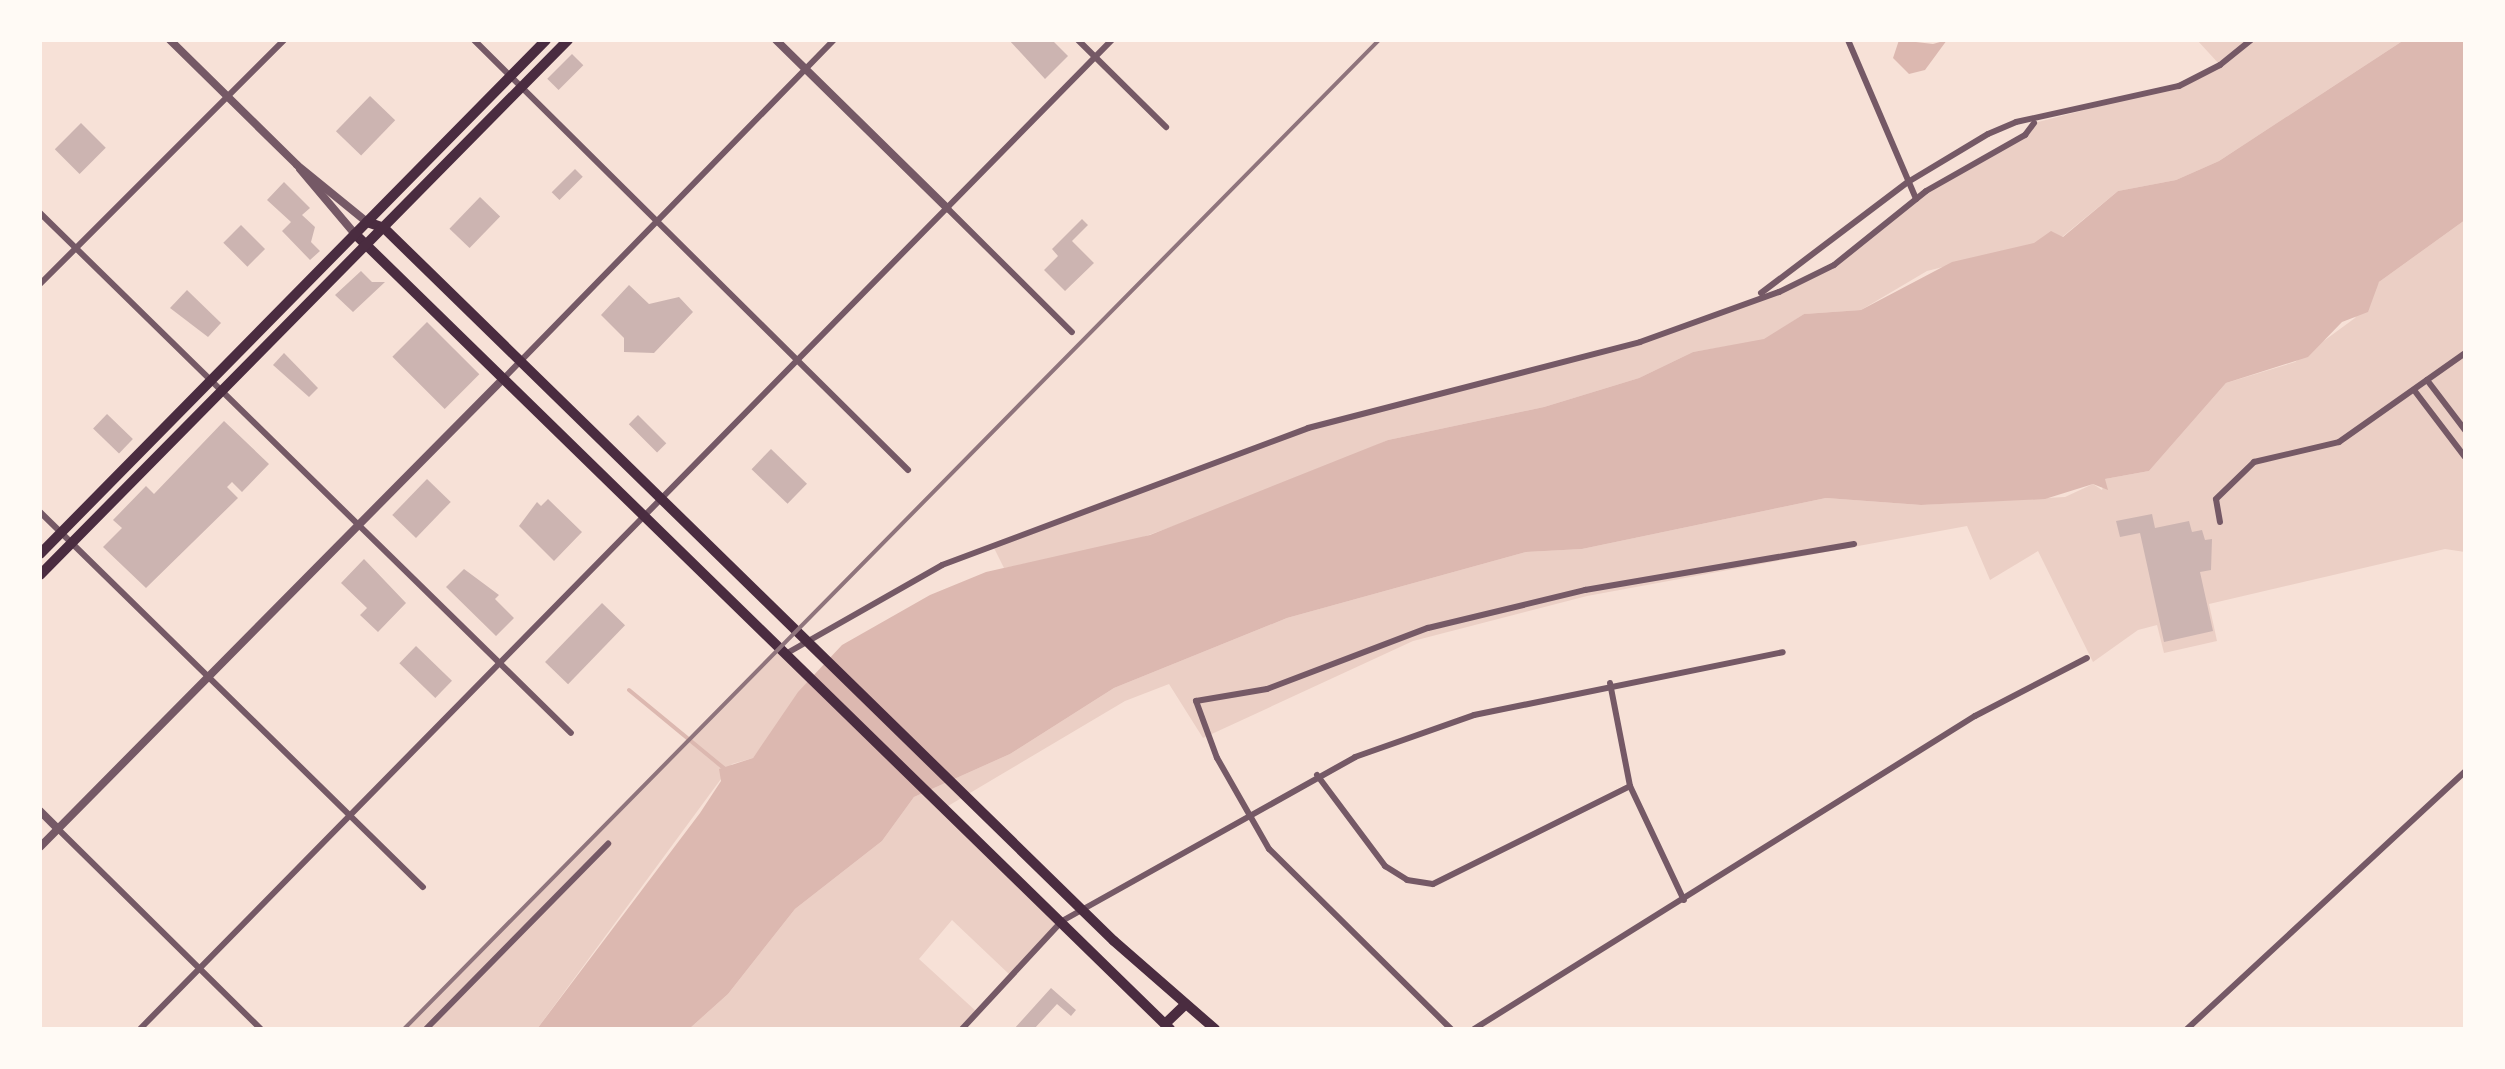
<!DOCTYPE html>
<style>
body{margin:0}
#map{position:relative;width:2505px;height:1069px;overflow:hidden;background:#f7e1d7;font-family:Signika,sans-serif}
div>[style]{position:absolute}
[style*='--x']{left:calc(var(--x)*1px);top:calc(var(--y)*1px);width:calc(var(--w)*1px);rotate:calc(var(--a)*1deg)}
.green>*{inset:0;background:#ebcfc5}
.water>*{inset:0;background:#dcb8b0}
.stream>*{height:4px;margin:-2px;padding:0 2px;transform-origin:2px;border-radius:2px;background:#dcb8b0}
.building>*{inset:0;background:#ccb4b1;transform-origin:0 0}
.minor>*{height:6px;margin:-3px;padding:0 3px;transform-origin:3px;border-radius:3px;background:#755966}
.tertiary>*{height:8px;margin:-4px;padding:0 4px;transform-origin:4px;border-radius:4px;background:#755966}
.trunk>*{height:10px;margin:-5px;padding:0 5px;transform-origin:5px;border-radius:5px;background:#4a2c40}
.rail>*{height:4px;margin:-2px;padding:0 2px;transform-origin:2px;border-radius:2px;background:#8f747c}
span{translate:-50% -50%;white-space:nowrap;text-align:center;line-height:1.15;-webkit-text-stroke:10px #fffaf5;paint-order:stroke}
.frame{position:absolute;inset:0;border:42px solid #fffaf5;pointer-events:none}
</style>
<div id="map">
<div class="green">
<i style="clip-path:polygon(2197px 40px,2404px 40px,2219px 161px,2176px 180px,2118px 191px,2062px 237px,1927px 271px,1861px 310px,1804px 314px,1764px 340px,1693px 352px,1639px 378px,1544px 407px,1388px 440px,1292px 483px,1124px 544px,1004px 568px,992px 544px,1308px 428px,1612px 350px,1779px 292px,1834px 265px,1926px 191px,2025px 135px,2034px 123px,2159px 91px,2220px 65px)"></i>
<i style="clip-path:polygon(2465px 220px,2465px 552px,2445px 549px,2209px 604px,2217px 641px,2164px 653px,2157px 625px,2138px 630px,2093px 662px,2038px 551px,1990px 580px,1967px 526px,1587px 596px,1413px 641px,1203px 738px,1169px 684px,1125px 701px,948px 806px,1062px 921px,1010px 975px,952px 920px,919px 959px,977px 1012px,962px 1029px,689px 1029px,728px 994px,795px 909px,882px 841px,914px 797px,1010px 754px,1114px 688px,1287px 618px,1526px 552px,1582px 549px,1826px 498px,1921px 505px,2065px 497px,2093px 484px,2102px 490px,2105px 479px,2149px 471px,2226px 383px,2295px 362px,2355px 318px,2379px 282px)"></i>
<i style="clip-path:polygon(782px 645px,813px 676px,753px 758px,732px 764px,537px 1029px,404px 1029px)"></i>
</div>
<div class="water">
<i style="clip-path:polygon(1899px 40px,1933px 44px,1947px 40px,1925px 70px,1909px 74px,1893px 58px)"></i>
<i style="clip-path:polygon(2404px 40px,2465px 40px,2465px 220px,2379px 282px,2368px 312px,2342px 322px,2308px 357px,2226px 383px,2149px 471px,2105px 479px,2108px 490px,2093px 484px,2045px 499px,1921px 505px,1826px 498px,1582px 549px,1526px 552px,1287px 618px,1114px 688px,1010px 754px,914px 797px,882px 841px,795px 909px,728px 994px,689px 1029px,537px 1029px,700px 813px,721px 781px,719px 769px,753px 758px,798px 692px,842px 645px,930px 595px,986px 572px,1150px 535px,1388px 440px,1544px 407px,1639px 378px,1693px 352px,1764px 339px,1804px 314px,1861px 310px,1952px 262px,2034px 243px,2051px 231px,2063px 237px,2118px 191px,2176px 180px,2219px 161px)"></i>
</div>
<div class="stream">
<i style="--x:629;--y:690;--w:124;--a:39.5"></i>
</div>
<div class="building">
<i style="clip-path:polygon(1009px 40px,1052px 40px,1068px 56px,1045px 79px)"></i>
<i style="left:572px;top:54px;width:16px;height:35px;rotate:45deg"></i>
<i style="left:370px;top:96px;width:35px;height:49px;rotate:44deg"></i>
<i style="left:81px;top:123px;width:35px;height:37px;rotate:45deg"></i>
<i style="left:575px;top:169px;width:11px;height:33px;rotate:45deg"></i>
<i style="clip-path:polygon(284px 182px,310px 208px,302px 215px,315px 227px,311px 242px,320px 251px,310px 260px,282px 231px,291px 222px,267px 200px)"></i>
<i style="left:480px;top:197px;width:28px;height:44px;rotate:44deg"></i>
<i style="clip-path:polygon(1082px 219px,1088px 225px,1072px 241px,1094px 263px,1065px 291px,1044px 270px,1058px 256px,1052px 249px)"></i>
<i style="left:241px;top:225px;width:34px;height:25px;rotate:45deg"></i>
<i style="clip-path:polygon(361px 271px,372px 282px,385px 282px,353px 312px,335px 295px)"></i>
<i style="clip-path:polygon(629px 285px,649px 304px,679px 297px,693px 312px,654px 353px,624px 352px,624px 338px,601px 315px)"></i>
<i style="clip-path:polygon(187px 290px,221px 323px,208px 337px,170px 308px)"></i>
<i style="left:427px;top:322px;width:74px;height:49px;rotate:45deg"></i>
<i style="clip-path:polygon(284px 353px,318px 388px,309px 397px,273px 365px)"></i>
<i style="left:107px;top:414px;width:36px;height:20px;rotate:44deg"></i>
<i style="left:638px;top:415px;width:40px;height:13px;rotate:45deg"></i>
<i style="clip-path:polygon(224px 421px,269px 464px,242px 492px,232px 482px,227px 487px,238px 498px,146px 588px,103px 547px,122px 528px,113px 520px,146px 486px,154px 494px)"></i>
<i style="left:771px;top:449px;width:50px;height:28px;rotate:44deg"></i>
<i style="left:427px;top:479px;width:33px;height:50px;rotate:44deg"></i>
<i style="clip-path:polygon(548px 499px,582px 532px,554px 561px,519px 526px,537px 502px,541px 506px)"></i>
<i style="clip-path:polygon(2152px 514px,2155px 528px,2189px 521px,2192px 532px,2202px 530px,2205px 540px,2212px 539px,2211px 570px,2200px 572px,2213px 631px,2164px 642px,2140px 533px,2120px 537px,2116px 521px)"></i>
<i style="clip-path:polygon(364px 559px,406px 603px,378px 632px,360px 615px,367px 608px,341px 583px)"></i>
<i style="clip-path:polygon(464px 569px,499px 595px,495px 599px,514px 618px,496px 636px,446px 587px)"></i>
<i style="left:602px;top:603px;width:32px;height:82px;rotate:44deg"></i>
<i style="left:416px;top:646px;width:50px;height:24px;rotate:44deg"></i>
<i style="clip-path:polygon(1051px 988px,1076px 1010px,1071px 1016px,1057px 1004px,1034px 1029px,1014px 1029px)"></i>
</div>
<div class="minor">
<i style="--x:474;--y:40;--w:611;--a:44.73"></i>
<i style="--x:1078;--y:40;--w:124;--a:44.7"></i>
<i style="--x:1848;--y:40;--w:173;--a:66.8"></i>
<i style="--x:947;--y:208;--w:176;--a:44.8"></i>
<i style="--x:40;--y:213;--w:743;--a:44.4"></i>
<i style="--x:40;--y:284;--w:345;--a:-45"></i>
<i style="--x:1761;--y:293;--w:184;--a:-37.1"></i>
<i style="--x:1908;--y:182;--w:93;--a:-31"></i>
<i style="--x:1988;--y:134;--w:30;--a:-23"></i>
<i style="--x:2016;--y:122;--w:167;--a:-12.5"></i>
<i style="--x:2179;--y:86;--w:46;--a:-27.1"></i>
<i style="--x:2220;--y:65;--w:40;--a:-39"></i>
<i style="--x:503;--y:379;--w:474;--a:-45.7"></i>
<i style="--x:2427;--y:380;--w:63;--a:52.8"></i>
<i style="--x:2414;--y:390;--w:84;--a:52.7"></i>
<i style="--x:40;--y:512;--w:536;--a:44.4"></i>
<i style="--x:2220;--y:522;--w:23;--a:-100"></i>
<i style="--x:2216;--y:499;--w:53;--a:-44.2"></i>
<i style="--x:2254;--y:462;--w:87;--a:-13.2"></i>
<i style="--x:2339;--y:442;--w:154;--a:-35.2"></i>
<i style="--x:789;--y:652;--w:176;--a:-29.6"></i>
<i style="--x:942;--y:565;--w:391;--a:-20.5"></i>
<i style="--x:1308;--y:428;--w:343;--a:-14.5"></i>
<i style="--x:1640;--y:342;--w:148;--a:-19.8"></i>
<i style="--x:1779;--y:292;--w:61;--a:-26.1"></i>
<i style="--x:1834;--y:265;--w:118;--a:-38.8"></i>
<i style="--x:1926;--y:191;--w:114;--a:-29.5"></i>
<i style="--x:2025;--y:135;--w:15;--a:-53"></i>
<i style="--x:1610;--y:683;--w:105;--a:79"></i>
<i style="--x:1630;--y:786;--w:126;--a:64.7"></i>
<i style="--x:1317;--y:775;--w:114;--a:53.2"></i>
<i style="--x:1385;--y:866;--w:26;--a:32"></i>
<i style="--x:1407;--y:880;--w:26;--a:9"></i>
<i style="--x:1433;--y:884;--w:220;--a:-26.4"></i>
<i style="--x:58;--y:829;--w:285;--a:44.6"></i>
<i style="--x:140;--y:1029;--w:1387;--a:-45.5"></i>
<i style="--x:426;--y:1029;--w:260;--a:-45.5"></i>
<i style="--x:962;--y:1029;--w:147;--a:-47.2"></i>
<i style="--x:1062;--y:921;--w:336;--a:-29.2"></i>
<i style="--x:1355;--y:757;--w:126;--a:-19.4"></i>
<i style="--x:1474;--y:715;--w:315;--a:-11.5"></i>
<i style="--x:1451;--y:1029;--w:256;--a:-135.3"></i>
<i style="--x:1269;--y:849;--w:105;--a:-119.7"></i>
<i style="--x:1217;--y:758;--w:61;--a:-110.2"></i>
<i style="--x:1196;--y:701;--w:72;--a:-9.6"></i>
<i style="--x:1267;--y:689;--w:172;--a:-20.8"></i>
<i style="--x:1428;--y:628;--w:162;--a:-13.6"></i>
<i style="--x:1585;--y:590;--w:273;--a:-9.7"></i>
<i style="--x:1474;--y:1029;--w:591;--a:-32"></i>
<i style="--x:1975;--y:716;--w:126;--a:-27.4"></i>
<i style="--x:2187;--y:1029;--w:379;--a:-42.8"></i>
</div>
<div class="tertiary">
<i style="--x:170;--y:40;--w:178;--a:44.5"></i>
<i style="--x:297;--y:165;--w:90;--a:39.2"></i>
<i style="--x:776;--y:40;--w:240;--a:44.5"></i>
<i style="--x:300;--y:169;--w:85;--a:49.8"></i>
<i style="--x:40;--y:811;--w:25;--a:45"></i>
<i style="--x:40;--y:847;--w:658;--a:-45.31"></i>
</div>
<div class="trunk">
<i style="--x:367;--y:222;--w:18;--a:19"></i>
<i style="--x:384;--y:228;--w:1020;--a:44.33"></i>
<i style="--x:1114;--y:941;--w:134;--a:41.1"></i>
<i style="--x:355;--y:234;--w:1139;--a:44.29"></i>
<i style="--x:40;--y:554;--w:721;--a:-45.45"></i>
<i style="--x:40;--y:575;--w:752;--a:-45.38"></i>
<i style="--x:1165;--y:1024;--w:28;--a:-44"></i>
</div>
<div class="rail">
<i style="--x:404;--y:1029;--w:1389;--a:-45.41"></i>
</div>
<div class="frame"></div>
</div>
